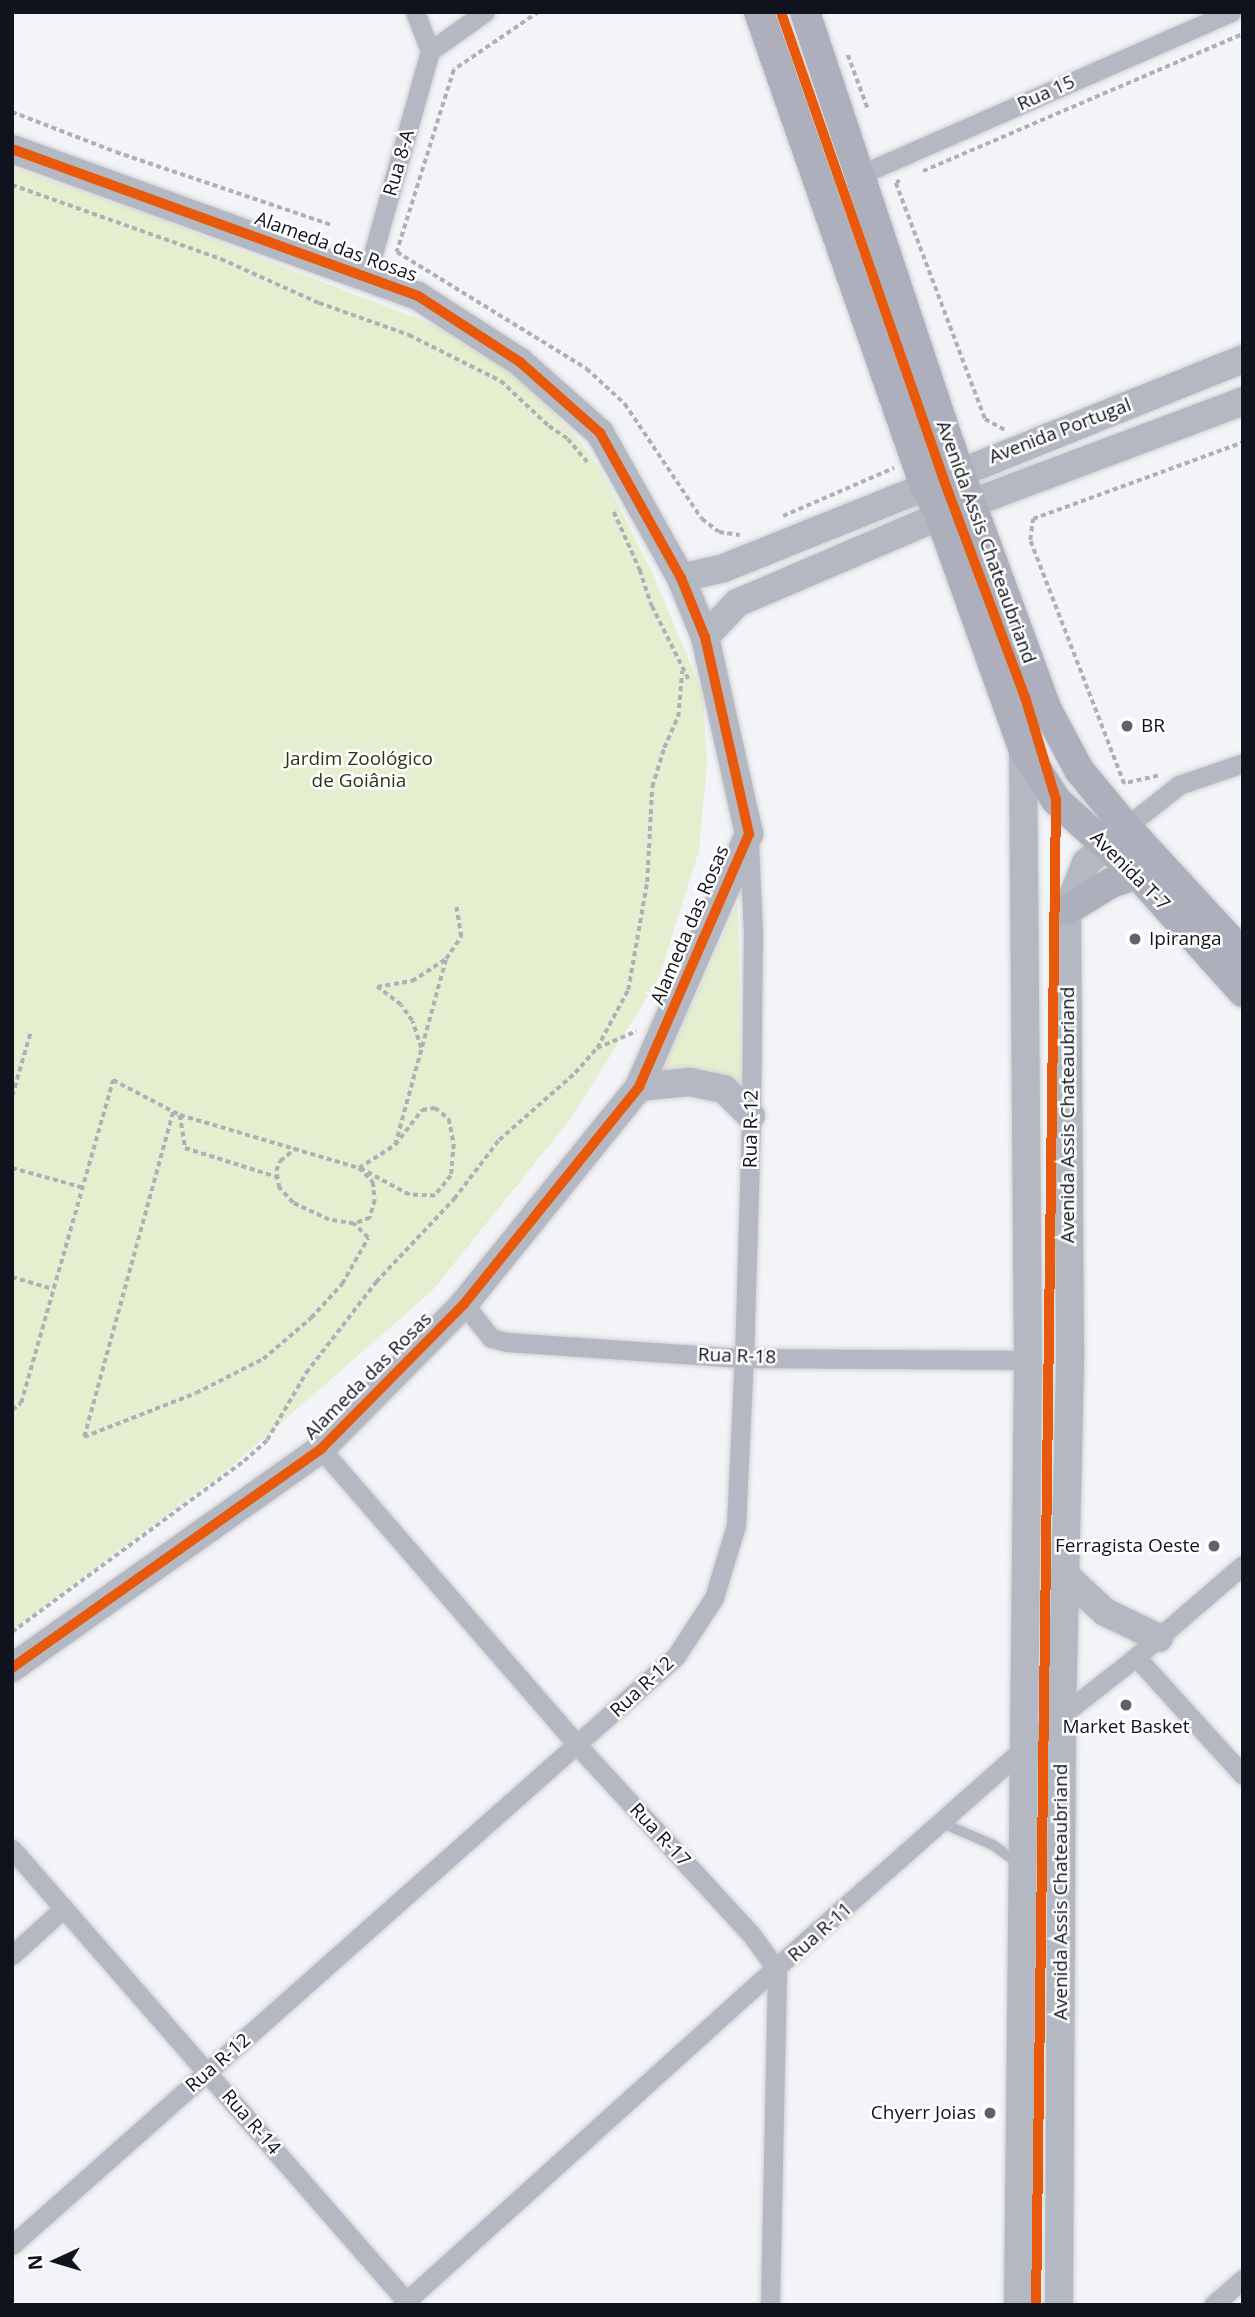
<!DOCTYPE html>
<meta charset="utf-8">
<style>
body{margin:0}
#map{position:relative;width:1255px;height:2317px;overflow:hidden;background:#f3f4f7;font-family:"Open Sans",sans-serif}
div>[style]{position:absolute}
[style*='--x']{left:calc(var(--x)*1px);top:calc(var(--y)*1px);width:calc(var(--w)*1px);rotate:calc(var(--a)*1deg)}
.green>*{inset:0;background:#e5efd0}
.path>*{height:3.5px;margin-top:-1.75px;transform-origin:0;background:repeating-linear-gradient(90deg,#adb0b6 0 5px,transparent 0 8.5px)}
.roads{filter:drop-shadow(0 0 2px #d0d0d3) drop-shadow(0 0 2px #d0d0d3)}
.lane>*{height:10px;margin:-5px;padding:0 5px;transform-origin:5px;border-radius:5px;background:#b5b8c2}
.street>*{height:19px;margin:-9.5px;padding:0 9.5px;transform-origin:9.5px;border-radius:9.5px;background:#b5b8c2}
.secondary>*{height:28px;margin:-14px;padding:0 14px;transform-origin:14px;border-radius:14px;background:#b4b8c2}
.primary>*{height:30px;margin:-15px;padding:0 15px;transform-origin:15px;border-radius:15px;background:#adb0bc}
.cycleway>*{height:10px;margin:-5px;padding:0 5px;transform-origin:5px;border-radius:5px;background:#e8590c}
.dots>*{width:19px;height:19px;translate:-50% -50%;box-sizing:border-box;border:4px solid #fff;border-radius:50%}
span{translate:-50% -50%;white-space:nowrap;text-align:center;line-height:1.15;-webkit-text-stroke:5px #fff;paint-order:stroke}
.street-label{font-size:19px;color:#10131e}
.poi-label{font-size:19px;color:#10131e}
.left{translate:0 -50%;text-align:left}
.right{translate:-100% -50%;text-align:right}
.park-label{font-size:19px;color:#2d3614}
.frame{position:absolute;inset:0;border:14px solid #10131e;pointer-events:none}
.north{position:absolute;left:21px;top:2226px;width:70px;height:70px;-webkit-text-stroke:5px #fff;paint-order:stroke;rotate:266deg;font-size:19px;font-weight:700;line-height:28px;text-align:center;color:#10131e}
.north::after{content:'';display:block;margin:auto;width:24px;height:32px;background:#10131e;clip-path:polygon(50% 0,100% 100%,50% 72%,0 100%)}
</style>
<div id="map">
<div class="green">
<i style="clip-path:polygon(12px 167px,160px 219px,470px 339px,525px 382px,578px 439px,600px 469px,652px 572px,703px 694px,707px 763px,699px 851px,658px 980px,571px 1118px,432px 1291px,231px 1467px,12px 1630px)"></i>
<i style="clip-path:polygon(738px 902px,741px 1085px,702px 1076px,661px 1074px)"></i>
</div>
<div class="path">
<i style="--x:539;--y:12;--w:103;--a:145.7"></i>
<i style="--x:454;--y:70;--w:191;--a:107.4"></i>
<i style="--x:397;--y:252;--w:223;--a:31.6"></i>
<i style="--x:587;--y:369;--w:52;--a:42.6"></i>
<i style="--x:625;--y:404;--w:138;--a:56.2"></i>
<i style="--x:702;--y:519;--w:21;--a:37"></i>
<i style="--x:719;--y:532;--w:21;--a:8"></i>
<i style="--x:848;--y:55;--w:58;--a:69.7"></i>
<i style="--x:12;--y:112;--w:111;--a:21"></i>
<i style="--x:116;--y:152;--w:228;--a:18.7"></i>
<i style="--x:923;--y:171;--w:348;--a:-23.2"></i>
<i style="--x:900;--y:181;--w:4;--a:153"></i>
<i style="--x:896;--y:183;--w:252;--a:69.3"></i>
<i style="--x:985;--y:419;--w:23;--a:29"></i>
<i style="--x:12;--y:185;--w:222;--a:19.5"></i>
<i style="--x:221;--y:259;--w:107;--a:24.2"></i>
<i style="--x:319;--y:303;--w:96;--a:19.6"></i>
<i style="--x:409;--y:335;--w:103;--a:26.6"></i>
<i style="--x:501;--y:381;--w:66;--a:43.2"></i>
<i style="--x:549;--y:426;--w:23;--a:34"></i>
<i style="--x:568;--y:439;--w:30;--a:50"></i>
<i style="--x:614;--y:512;--w:64;--a:65.9"></i>
<i style="--x:640;--y:570;--w:38;--a:72"></i>
<i style="--x:652;--y:606;--w:83;--a:63.4"></i>
<i style="--x:783;--y:516;--w:121;--a:-23.4"></i>
<i style="--x:1158;--y:776;--w:35;--a:167"></i>
<i style="--x:1124;--y:784;--w:261;--a:-111.1"></i>
<i style="--x:1030;--y:540;--w:21;--a:-82"></i>
<i style="--x:1033;--y:519;--w:224;--a:-20.1"></i>
<i style="--x:421;--y:1048;--w:28;--a:-108"></i>
<i style="--x:412;--y:1021;--w:19;--a:-125"></i>
<i style="--x:401;--y:1005;--w:30;--a:-143"></i>
<i style="--x:377;--y:987;--w:36;--a:-10"></i>
<i style="--x:412;--y:981;--w:40;--a:-32.9"></i>
<i style="--x:446;--y:959;--w:27;--a:-56"></i>
<i style="--x:461;--y:937;--w:30;--a:-99"></i>
<i style="--x:597;--y:1048;--w:43;--a:-23"></i>
<i style="--x:12;--y:1096;--w:65;--a:-73.8"></i>
<i style="--x:180;--y:1115;--w:33;--a:81"></i>
<i style="--x:185;--y:1148;--w:96;--a:17.5"></i>
<i style="--x:395;--y:1145;--w:44;--a:-52.4"></i>
<i style="--x:422;--y:1110;--w:13;--a:-9"></i>
<i style="--x:435;--y:1108;--w:18;--a:38"></i>
<i style="--x:449;--y:1119;--w:25;--a:79"></i>
<i style="--x:454;--y:1144;--w:32;--a:95"></i>
<i style="--x:451;--y:1176;--w:26;--a:129"></i>
<i style="--x:435;--y:1196;--w:26;--a:-178"></i>
<i style="--x:409;--y:1195;--w:57;--a:-151.6"></i>
<i style="--x:359;--y:1168;--w:43;--a:-32.6"></i>
<i style="--x:395;--y:1145;--w:193;--a:-74.7"></i>
<i style="--x:12;--y:1168;--w:72;--a:15.4"></i>
<i style="--x:12;--y:1277;--w:43;--a:16.3"></i>
<i style="--x:12;--y:1410;--w:11;--a:-38"></i>
<i style="--x:21;--y:1403;--w:336;--a:-74.1"></i>
<i style="--x:113;--y:1080;--w:76;--a:27.6"></i>
<i style="--x:180;--y:1115;--w:187;--a:16.5"></i>
<i style="--x:359;--y:1168;--w:20;--a:45"></i>
<i style="--x:373;--y:1182;--w:18;--a:84"></i>
<i style="--x:375;--y:1200;--w:19;--a:106"></i>
<i style="--x:370;--y:1218;--w:17;--a:159"></i>
<i style="--x:354;--y:1224;--w:25;--a:-171"></i>
<i style="--x:329;--y:1220;--w:40;--a:-155"></i>
<i style="--x:293;--y:1203;--w:21;--a:-133"></i>
<i style="--x:279;--y:1188;--w:17;--a:-100"></i>
<i style="--x:276;--y:1171;--w:11;--a:-68"></i>
<i style="--x:280;--y:1161;--w:19;--a:-39"></i>
<i style="--x:84;--y:1437;--w:120;--a:-21.4"></i>
<i style="--x:196;--y:1393;--w:75;--a:-26.9"></i>
<i style="--x:263;--y:1359;--w:63;--a:-40.5"></i>
<i style="--x:311;--y:1318;--w:46;--a:-47.6"></i>
<i style="--x:342;--y:1284;--w:53;--a:-60.5"></i>
<i style="--x:368;--y:1238;--w:20;--a:-135"></i>
<i style="--x:84;--y:1437;--w:337;--a:-74.7"></i>
<i style="--x:12;--y:1632;--w:288;--a:-36.4"></i>
<i style="--x:244;--y:1461;--w:31;--a:-42"></i>
<i style="--x:267;--y:1440;--w:78;--a:-59.8"></i>
<i style="--x:306;--y:1373;--w:115;--a:-52.4"></i>
<i style="--x:376;--y:1282;--w:114;--a:-46.8"></i>
<i style="--x:454;--y:1199;--w:74;--a:-52.7"></i>
<i style="--x:499;--y:1140;--w:101;--a:-41.4"></i>
<i style="--x:575;--y:1073;--w:33;--a:-49"></i>
<i style="--x:597;--y:1048;--w:66;--a:-61.9"></i>
<i style="--x:628;--y:990;--w:110;--a:-80"></i>
<i style="--x:647;--y:882;--w:95;--a:-87"></i>
<i style="--x:652;--y:787;--w:41;--a:-72.9"></i>
<i style="--x:664;--y:748;--w:34;--a:-66"></i>
<i style="--x:678;--y:717;--w:46;--a:-85"></i>
</div>
<div class="roads">
<div class="lane">
<i style="--x:942;--y:1823;--w:56;--a:23.3"></i>
<i style="--x:993;--y:1845;--w:31;--a:36"></i>
</div>
<div class="street">
<i style="--x:415;--y:12;--w:42;--a:69"></i>
<i style="--x:430;--y:51;--w:67;--a:-35.3"></i>
<i style="--x:862;--y:174;--w:403;--a:-23.7"></i>
<i style="--x:367;--y:275;--w:233;--a:-74.3"></i>
<i style="--x:1126;--y:827;--w:68;--a:-38.4"></i>
<i style="--x:1179;--y:785;--w:68;--a:-19"></i>
<i style="--x:464;--y:1304;--w:43;--a:51.5"></i>
<i style="--x:491;--y:1338;--w:16;--a:14"></i>
<i style="--x:507;--y:1342;--w:238;--a:3.9"></i>
<i style="--x:744;--y:1358;--w:284;--a:0.4"></i>
<i style="--x:321;--y:1449;--w:393;--a:49.1"></i>
<i style="--x:578;--y:1746;--w:255;--a:47.4"></i>
<i style="--x:751;--y:1934;--w:44;--a:54.2"></i>
<i style="--x:777;--y:1970;--w:335;--a:91.2"></i>
<i style="--x:1136;--y:1657;--w:159;--a:47.8"></i>
<i style="--x:12;--y:1849;--w:600;--a:48.92"></i>
<i style="--x:12;--y:1955;--w:70;--a:-42.1"></i>
<i style="--x:12;--y:2245;--w:888;--a:-41.57"></i>
<i style="--x:676;--y:1656;--w:69;--a:-56.8"></i>
<i style="--x:714;--y:1598;--w:76;--a:-73.2"></i>
<i style="--x:736;--y:1525;--w:167;--a:-87.3"></i>
<i style="--x:744;--y:1358;--w:242;--a:-88.3"></i>
<i style="--x:751;--y:1116;--w:182;--a:-89.4"></i>
<i style="--x:753;--y:934;--w:92;--a:-92.5"></i>
<i style="--x:402;--y:2305;--w:462;--a:-42.1"></i>
<i style="--x:745;--y:1995;--w:423;--a:-41.5"></i>
<i style="--x:1062;--y:1715;--w:94;--a:-38.1"></i>
<i style="--x:1136;--y:1657;--w:141;--a:-40.7"></i>
<i style="--x:1213;--y:2305;--w:40;--a:-41"></i>
</div>
<div class="secondary">
<i style="--x:12;--y:149;--w:432;--a:19.9"></i>
<i style="--x:418;--y:296;--w:121;--a:32.9"></i>
<i style="--x:520;--y:362;--w:107;--a:41.6"></i>
<i style="--x:600;--y:433;--w:166;--a:60.8"></i>
<i style="--x:681;--y:578;--w:64;--a:67.9"></i>
<i style="--x:705;--y:637;--w:202;--a:77.4"></i>
<i style="--x:749;--y:834;--w:276;--a:113.5"></i>
<i style="--x:639;--y:1087;--w:279;--a:128.9"></i>
<i style="--x:464;--y:1304;--w:204;--a:134.6"></i>
<i style="--x:321;--y:1449;--w:379;--a:144.7"></i>
<i style="--x:681;--y:578;--w:44;--a:-13.1"></i>
<i style="--x:724;--y:568;--w:560;--a:-21.93"></i>
<i style="--x:705;--y:637;--w:47;--a:-46.7"></i>
<i style="--x:737;--y:603;--w:238;--a:-23.2"></i>
<i style="--x:956;--y:509;--w:307;--a:-20.6"></i>
<i style="--x:639;--y:1087;--w:51;--a:-5.6"></i>
<i style="--x:690;--y:1082;--w:35;--a:12"></i>
<i style="--x:724;--y:1089;--w:38;--a:45"></i>
<i style="--x:1065;--y:1575;--w:54;--a:42.8"></i>
<i style="--x:1105;--y:1612;--w:60;--a:25.7"></i>
<i style="--x:1018;--y:2305;--w:945;--a:-89.39"></i>
<i style="--x:1028;--y:1360;--w:612;--a:-90.47"></i>
<i style="--x:1059;--y:2305;--w:590;--a:-89.71"></i>
<i style="--x:1062;--y:1715;--w:365;--a:-88.7"></i>
<i style="--x:1070;--y:1350;--w:440;--a:-90.4"></i>
<i style="--x:1067;--y:910;--w:51;--a:-68"></i>
<i style="--x:1086;--y:863;--w:50;--a:-41.7"></i>
</div>
<div class="primary">
<i style="--x:759;--y:12;--w:502;--a:70.7"></i>
<i style="--x:925;--y:486;--w:34;--a:63"></i>
<i style="--x:940;--y:516;--w:246;--a:70.3"></i>
<i style="--x:1023;--y:748;--w:62;--a:57.6"></i>
<i style="--x:1056;--y:800;--w:110;--a:42.4"></i>
<i style="--x:1137;--y:874;--w:159;--a:48.1"></i>
<i style="--x:805;--y:12;--w:484;--a:71.5"></i>
<i style="--x:959;--y:471;--w:255;--a:69.8"></i>
<i style="--x:1047;--y:710;--w:68;--a:61.9"></i>
<i style="--x:1079;--y:770;--w:74;--a:50.5"></i>
<i style="--x:1126;--y:827;--w:173;--a:47.3"></i>
<i style="--x:1067;--y:910;--w:52;--a:-31.5"></i>
<i style="--x:1111;--y:883;--w:28;--a:-19"></i>
</div>
</div>
<div class="cycleway">
<i style="--x:781;--y:12;--w:493;--a:70.8"></i>
<i style="--x:943;--y:478;--w:234;--a:69.5"></i>
<i style="--x:1025;--y:697;--w:108;--a:73.2"></i>
<i style="--x:1056;--y:800;--w:1505;--a:90.76"></i>
<i style="--x:12;--y:149;--w:432;--a:19.9"></i>
<i style="--x:418;--y:296;--w:121;--a:32.9"></i>
<i style="--x:520;--y:362;--w:107;--a:41.6"></i>
<i style="--x:600;--y:433;--w:166;--a:60.8"></i>
<i style="--x:681;--y:578;--w:64;--a:67.9"></i>
<i style="--x:705;--y:637;--w:202;--a:77.4"></i>
<i style="--x:749;--y:834;--w:276;--a:113.5"></i>
<i style="--x:639;--y:1087;--w:279;--a:128.9"></i>
<i style="--x:464;--y:1304;--w:204;--a:134.6"></i>
<i style="--x:321;--y:1449;--w:379;--a:144.7"></i>
</div>
<div class="dots">
<i style="left:1127px;top:726px;background:#5f626a"></i>
<i style="left:1135px;top:939px;background:#5f626a"></i>
<i style="left:1214px;top:1546px;background:#5f626a"></i>
<i style="left:1126px;top:1705px;background:#5f626a"></i>
<i style="left:990px;top:2113px;background:#5f626a"></i>
</div>
<div class="street-label">
<span style="left:1046px;top:93px;rotate:-24deg">Rua 15</span>
<span style="left:399px;top:163px;rotate:-74deg">Rua 8-A</span>
<span style="left:336px;top:247px;rotate:20deg">Alameda das Rosas</span>
<span style="left:1060px;top:431px;rotate:-21deg">Avenida Portugal</span>
<span style="left:986px;top:542px;rotate:70deg">Avenida Assis Chateaubriand</span>
<span style="left:1130px;top:871px;rotate:45deg">Avenida T-7</span>
<span style="left:690px;top:925px;rotate:-67deg">Alameda das Rosas</span>
<span style="left:1068px;top:1115px;rotate:-90deg">Avenida Assis Chateaubriand</span>
<span style="left:751px;top:1129px;rotate:-89deg">Rua R-12</span>
<span style="left:737px;top:1356px;rotate:2deg">Rua R-18</span>
<span style="left:368px;top:1376px;rotate:-45deg">Alameda das Rosas</span>
<span style="left:642px;top:1687px;rotate:-43deg">Rua R-12</span>
<span style="left:660px;top:1835px;rotate:47deg">Rua R-17</span>
<span style="left:1061px;top:1892px;rotate:-90deg">Avenida Assis Chateaubriand</span>
<span style="left:820px;top:1932px;rotate:-42deg">Rua R-11</span>
<span style="left:218px;top:2063px;rotate:-41deg">Rua R-12</span>
<span style="left:251px;top:2122px;rotate:49deg">Rua R-14</span>
</div>
<div class="poi-label">
<span class="left" style="left:1141px;top:726px">BR</span>
<span class="left" style="left:1149px;top:939px">Ipiranga</span>
<span class="right" style="left:1200px;top:1546px">Ferragista Oeste</span>
<span style="left:1126px;top:1727px">Market Basket</span>
<span class="right" style="left:976px;top:2113px">Chyerr Joias</span>
</div>
<div class="park-label">
<span style="left:359px;top:770px">Jardim Zoológico<br>de Goiânia</span>
</div>
<div class="frame"></div>
<div class="north">N</div>
</div>
